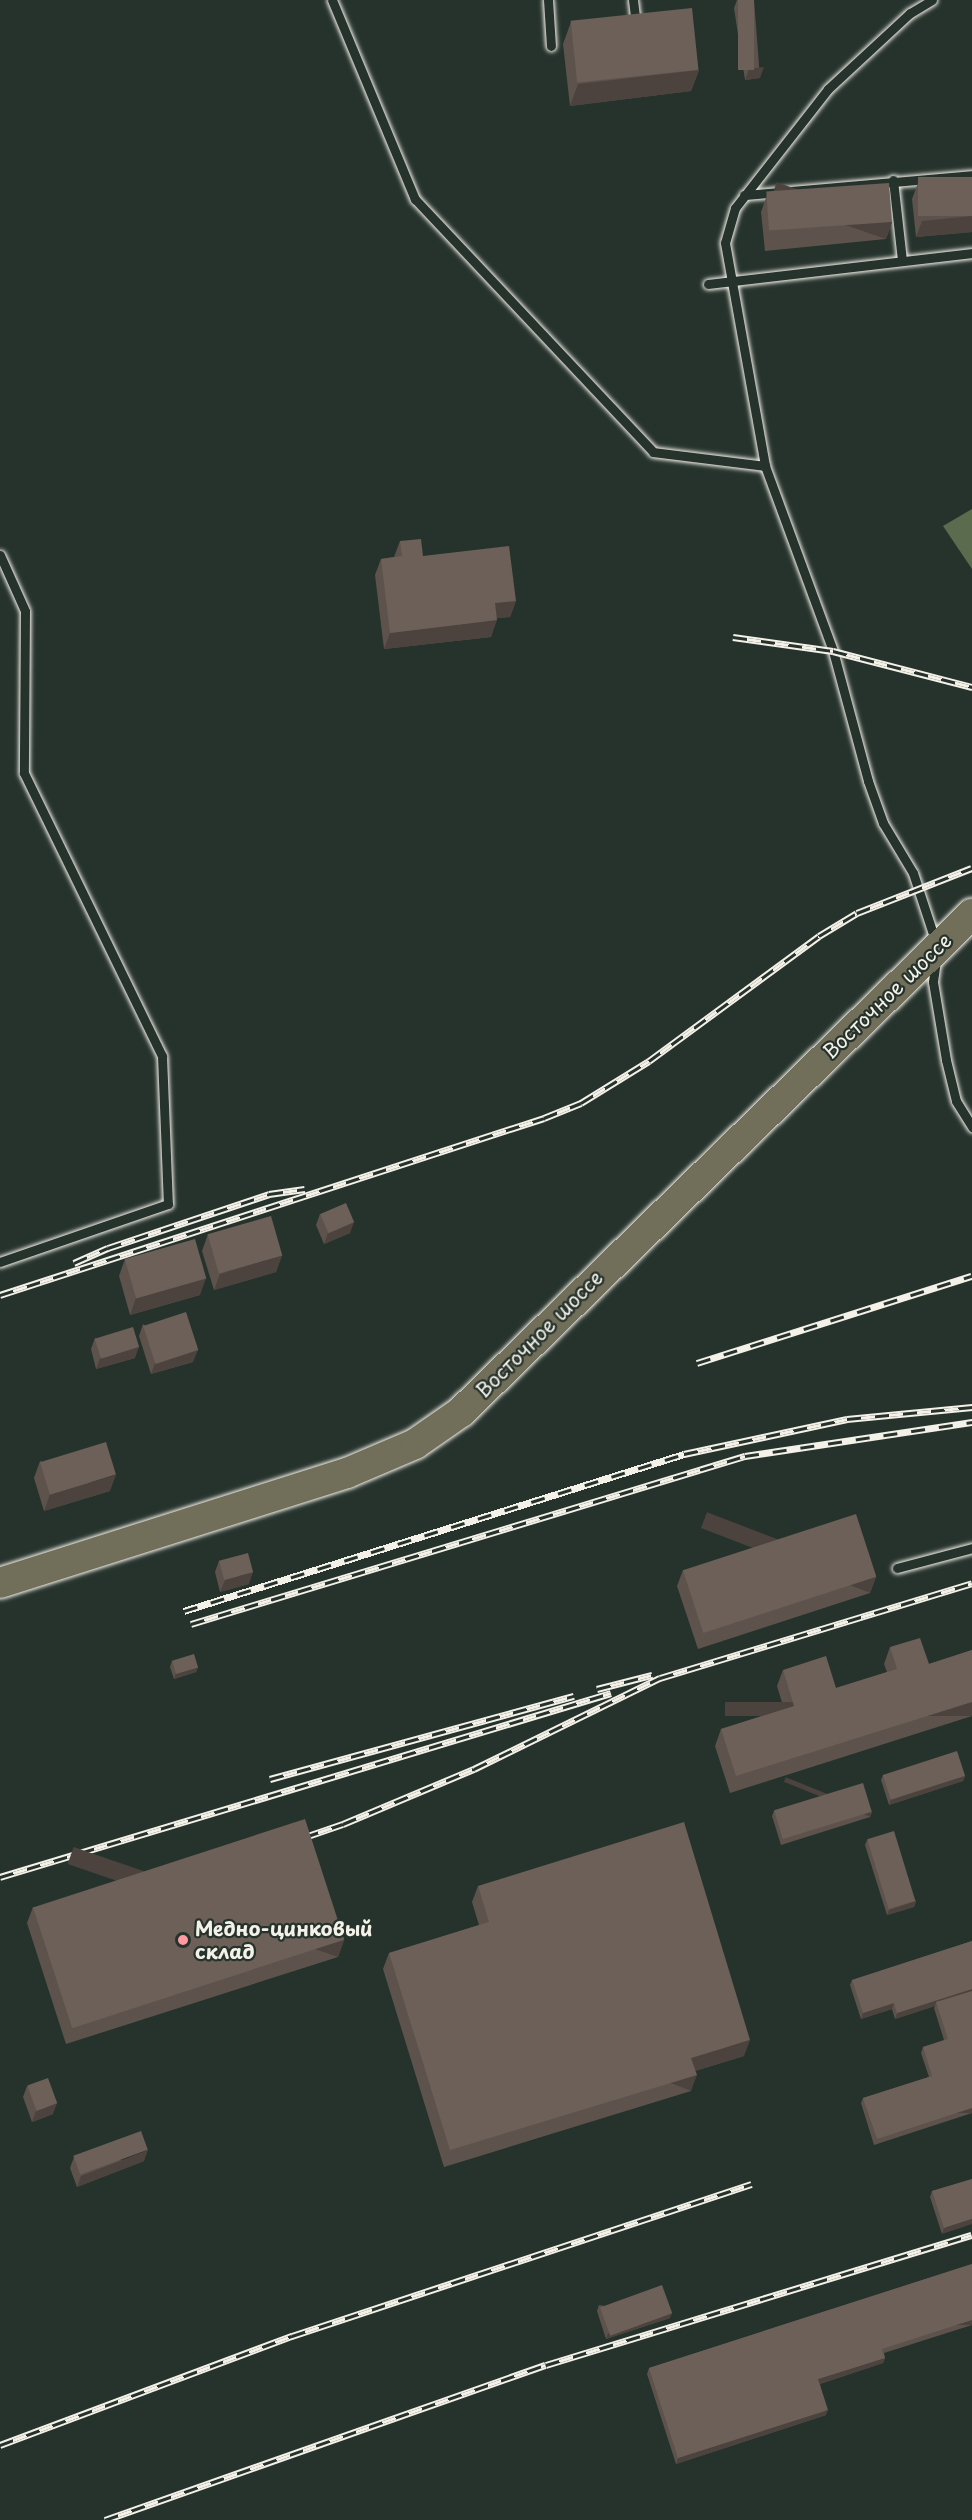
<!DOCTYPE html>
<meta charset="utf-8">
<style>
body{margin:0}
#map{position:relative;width:972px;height:2520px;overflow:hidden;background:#26332d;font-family:"Playpen Sans",sans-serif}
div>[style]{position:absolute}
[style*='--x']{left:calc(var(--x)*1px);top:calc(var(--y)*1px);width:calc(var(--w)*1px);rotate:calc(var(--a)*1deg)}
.green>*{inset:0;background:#5a6b4e}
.roads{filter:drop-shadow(0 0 2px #f4f1e8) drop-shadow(0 0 2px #f4f1e8)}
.service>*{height:9px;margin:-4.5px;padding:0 4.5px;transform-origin:4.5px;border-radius:4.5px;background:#26332d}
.primary>*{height:30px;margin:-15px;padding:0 15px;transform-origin:15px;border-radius:15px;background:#716e59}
.rail>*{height:7px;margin-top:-3.5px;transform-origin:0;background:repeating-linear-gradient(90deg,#26332d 0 14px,#f4f1e8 0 28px);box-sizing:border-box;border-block:2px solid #f4f1e8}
.wall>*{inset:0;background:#5d534c}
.shaded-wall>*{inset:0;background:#4c433e;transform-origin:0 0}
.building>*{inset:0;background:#6c6058;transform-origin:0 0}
.dots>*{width:16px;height:16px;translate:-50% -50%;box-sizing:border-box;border:3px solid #26332d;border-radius:50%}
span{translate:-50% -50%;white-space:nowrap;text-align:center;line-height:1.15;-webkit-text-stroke:4.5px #26332d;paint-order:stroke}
.street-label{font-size:20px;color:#f4f1e8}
.poi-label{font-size:20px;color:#f4f1e8;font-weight:700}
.left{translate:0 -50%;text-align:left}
</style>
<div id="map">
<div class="green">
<i style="clip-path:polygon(972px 509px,972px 569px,943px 526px)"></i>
</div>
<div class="roads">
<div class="service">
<i style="--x:332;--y:0;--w:216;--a:67.4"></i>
<i style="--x:415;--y:199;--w:347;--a:46.7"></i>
<i style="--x:653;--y:452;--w:113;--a:7.1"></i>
<i style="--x:548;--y:0;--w:46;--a:86.3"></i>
<i style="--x:633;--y:0;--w:24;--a:83"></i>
<i style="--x:932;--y:0;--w:26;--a:149"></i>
<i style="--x:910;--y:13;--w:112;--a:137.2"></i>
<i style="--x:828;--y:89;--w:151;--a:128"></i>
<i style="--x:735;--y:208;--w:36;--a:106"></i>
<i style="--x:725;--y:243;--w:227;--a:79.8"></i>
<i style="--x:765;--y:466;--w:197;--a:69.8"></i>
<i style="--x:833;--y:651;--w:135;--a:74.9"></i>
<i style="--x:868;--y:781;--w:45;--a:70.3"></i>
<i style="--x:883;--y:823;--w:58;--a:59"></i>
<i style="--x:913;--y:873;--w:74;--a:71.8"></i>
<i style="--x:893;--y:180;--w:81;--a:83.6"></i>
<i style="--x:744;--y:195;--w:229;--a:-5"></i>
<i style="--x:708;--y:284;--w:266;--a:-6.7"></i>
<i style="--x:0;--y:555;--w:61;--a:65.9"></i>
<i style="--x:25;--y:611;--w:162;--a:90.4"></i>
<i style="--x:24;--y:773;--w:315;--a:64"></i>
<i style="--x:162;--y:1056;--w:148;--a:87.7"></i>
<i style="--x:168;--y:1204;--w:178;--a:161"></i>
<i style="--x:936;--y:960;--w:22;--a:98"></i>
<i style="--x:933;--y:982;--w:79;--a:80.5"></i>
<i style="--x:946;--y:1060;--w:42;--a:76.3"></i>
<i style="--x:956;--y:1101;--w:31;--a:58"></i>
<i style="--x:897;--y:1568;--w:78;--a:-14.9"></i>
</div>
<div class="primary">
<i style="--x:0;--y:1583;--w:364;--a:-17.6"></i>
<i style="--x:347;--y:1473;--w:74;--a:-23.1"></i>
<i style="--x:415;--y:1444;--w:56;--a:-34.8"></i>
<i style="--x:461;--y:1412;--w:714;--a:-44.26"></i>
</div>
</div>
<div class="rail">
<i style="--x:733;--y:637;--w:101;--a:8"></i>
<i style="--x:833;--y:651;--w:144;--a:14.5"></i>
<i style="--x:74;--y:1263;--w:37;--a:-24"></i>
<i style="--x:108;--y:1248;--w:170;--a:-18.5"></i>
<i style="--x:269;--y:1194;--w:36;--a:-8"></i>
<i style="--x:0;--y:1295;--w:572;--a:-18.02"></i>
<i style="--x:544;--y:1118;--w:40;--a:-22"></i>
<i style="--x:581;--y:1103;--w:80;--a:-31.7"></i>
<i style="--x:649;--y:1061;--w:211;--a:-36.3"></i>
<i style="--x:819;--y:936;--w:44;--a:-31.2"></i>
<i style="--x:857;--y:913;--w:123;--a:-21.4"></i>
<i style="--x:697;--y:1363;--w:288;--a:-17.6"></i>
<i style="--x:184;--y:1611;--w:524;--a:-17.43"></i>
<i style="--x:684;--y:1454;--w:167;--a:-12.1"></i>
<i style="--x:847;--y:1419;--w:126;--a:-5.5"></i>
<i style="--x:191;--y:1624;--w:579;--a:-16.87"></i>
<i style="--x:745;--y:1456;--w:230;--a:-8.5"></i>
<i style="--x:597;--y:1689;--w:57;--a:-14.3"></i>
<i style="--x:270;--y:1779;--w:315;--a:-15.3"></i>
<i style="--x:305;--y:1837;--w:40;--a:-18.9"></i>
<i style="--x:343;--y:1824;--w:142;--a:-22.8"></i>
<i style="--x:474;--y:1769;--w:207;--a:-26.1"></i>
<i style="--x:660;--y:1678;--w:326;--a:-16.9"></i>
<i style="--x:0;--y:1877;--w:638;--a:-16.76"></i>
<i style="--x:0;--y:2445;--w:312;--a:-20.5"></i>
<i style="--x:292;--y:2336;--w:484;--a:-18.3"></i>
<i style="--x:105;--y:2520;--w:467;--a:-19.4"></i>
<i style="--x:546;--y:2365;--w:445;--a:-17"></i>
</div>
<div class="wall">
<i style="clip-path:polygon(737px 0,754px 0,760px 78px,745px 80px,734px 8px)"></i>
<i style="clip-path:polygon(571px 22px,699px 70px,691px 91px,570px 106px,563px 44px)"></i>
<i style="clip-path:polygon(972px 177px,972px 232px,916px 237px,912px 199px,918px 183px)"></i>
<i style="clip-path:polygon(767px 195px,892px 222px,886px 239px,765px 251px,761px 212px)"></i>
<i style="clip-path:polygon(400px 541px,423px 556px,516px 601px,510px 617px,497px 618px,491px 637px,384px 649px,375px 575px,381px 559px,394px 557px)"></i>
<i style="clip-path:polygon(320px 1214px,350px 1233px,324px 1244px,316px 1225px)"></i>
<i style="clip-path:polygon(208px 1234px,282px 1255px,276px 1272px,214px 1290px,202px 1251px)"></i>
<i style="clip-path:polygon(125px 1259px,200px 1295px,130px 1315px,119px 1276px)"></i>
<i style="clip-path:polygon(143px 1324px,193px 1362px,151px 1374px,139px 1336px)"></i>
<i style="clip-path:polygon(95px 1338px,135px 1358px,96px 1369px,91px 1349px)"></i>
<i style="clip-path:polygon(40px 1461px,110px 1491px,44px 1511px,34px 1478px)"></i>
<i style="clip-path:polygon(219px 1561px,249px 1584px,220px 1592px,215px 1572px)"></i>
<i style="clip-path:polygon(683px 1570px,876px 1577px,870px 1593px,698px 1649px,677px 1586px)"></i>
<i style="clip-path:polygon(890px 1647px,929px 1664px,972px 1650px,972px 1716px,730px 1793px,715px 1746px,721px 1729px,784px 1709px,777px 1686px,783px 1670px,836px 1688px,887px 1672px,884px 1664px)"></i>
<i style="clip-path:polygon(172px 1661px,198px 1667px,196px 1672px,174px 1679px,170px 1667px)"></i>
<i style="clip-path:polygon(883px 1775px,965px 1776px,963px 1781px,889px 1805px,881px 1780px)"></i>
<i style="clip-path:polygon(774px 1811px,872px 1812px,870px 1817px,781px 1845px,772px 1816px)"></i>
<i style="clip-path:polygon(867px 1840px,916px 1901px,914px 1907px,887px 1915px,865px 1845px)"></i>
<i style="clip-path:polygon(478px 1886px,744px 2056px,695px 2071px,691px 2091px,444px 2167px,383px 1969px,389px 1953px,479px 1925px,472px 1902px)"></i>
<i style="clip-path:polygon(33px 1907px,344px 1940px,338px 1957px,66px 2044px,27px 1923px)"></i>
<i style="clip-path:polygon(972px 1941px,972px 2113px,874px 2145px,861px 2103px,863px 2098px,929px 2077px,921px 2053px,923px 2047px,944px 2040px,934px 2008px,935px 2006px,895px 2019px,892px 2009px,861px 2019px,850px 1985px,852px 1980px)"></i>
<i style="clip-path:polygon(27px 2086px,53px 2114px,32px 2122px,23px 2097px)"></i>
<i style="clip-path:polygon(74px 2157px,144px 2161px,77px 2187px,70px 2168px)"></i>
<i style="clip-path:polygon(972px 2179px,942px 2234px,930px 2197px,932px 2191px)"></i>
<i style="clip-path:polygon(972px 2264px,972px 2325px,884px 2353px,885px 2358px,883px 2363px,820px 2384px,826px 2415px,676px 2464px,647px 2374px,649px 2368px)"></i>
<i style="clip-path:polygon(599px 2305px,670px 2318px,606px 2339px,597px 2311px)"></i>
</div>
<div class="shaded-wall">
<i style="clip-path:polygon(764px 67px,760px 78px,745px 80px,749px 69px)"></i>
<i style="clip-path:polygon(699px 70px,691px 91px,570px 106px,578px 84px)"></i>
<i style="clip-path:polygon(972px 216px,972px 232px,916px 237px,922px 221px)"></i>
<i style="left:892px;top:222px;width:18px;height:122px;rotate:109deg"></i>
<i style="clip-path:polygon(516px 601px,510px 617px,489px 619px,495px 603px)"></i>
<i style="clip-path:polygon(497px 620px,491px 637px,384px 649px,390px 633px)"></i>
<i style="clip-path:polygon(354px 1222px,350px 1233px,324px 1244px,328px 1233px)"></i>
<i style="clip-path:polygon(282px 1255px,276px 1272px,214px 1290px,220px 1274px)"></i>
<i style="clip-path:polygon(206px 1278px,200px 1295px,130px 1315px,136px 1298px)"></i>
<i style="clip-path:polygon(139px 1347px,135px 1358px,96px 1369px,100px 1358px)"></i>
<i style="clip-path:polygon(198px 1350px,193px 1362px,151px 1374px,155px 1363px)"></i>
<i style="clip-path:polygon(116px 1475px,110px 1491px,44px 1511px,50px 1494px)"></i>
<i style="clip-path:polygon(253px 1572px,249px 1584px,220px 1592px,225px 1580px)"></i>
<i style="left:876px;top:1577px;width:17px;height:181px;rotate:111deg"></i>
<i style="clip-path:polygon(198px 1667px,196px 1672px,174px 1679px,176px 1673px)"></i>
<i style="left:972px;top:1702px;width:14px;height:247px;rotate:90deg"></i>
<i style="clip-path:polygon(965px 1776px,963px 1781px,889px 1805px,891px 1799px)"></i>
<i style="left:872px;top:1812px;width:5px;height:93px;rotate:112deg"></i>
<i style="clip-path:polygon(916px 1901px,914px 1907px,887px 1915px,889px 1910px)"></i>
<i style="left:344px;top:1940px;width:18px;height:286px;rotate:109deg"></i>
<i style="clip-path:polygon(972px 1989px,972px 1994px,936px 2002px,935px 2006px,895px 2019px,897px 2013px)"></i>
<i style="clip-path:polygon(894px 2003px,892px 2009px,861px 2019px,863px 2013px)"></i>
<i style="clip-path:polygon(750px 2040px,744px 2056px,685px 2074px,691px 2058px)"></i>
<i style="left:697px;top:2075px;width:17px;height:258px;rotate:111deg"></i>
<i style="clip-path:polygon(57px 2103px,53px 2114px,32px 2122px,36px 2111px)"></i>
<i style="left:972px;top:2108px;width:5px;height:100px;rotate:90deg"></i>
<i style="clip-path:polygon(148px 2150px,144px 2161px,77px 2187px,81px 2176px)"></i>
<i style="clip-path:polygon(972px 2219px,972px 2224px,942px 2234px,944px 2228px)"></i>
<i style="clip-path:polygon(672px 2313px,670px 2318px,606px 2339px,608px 2333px)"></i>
<i style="left:972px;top:2320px;width:5px;height:95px;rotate:90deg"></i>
<i style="clip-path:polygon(885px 2358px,883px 2363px,816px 2385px,818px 2379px)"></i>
<i style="clip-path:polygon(828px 2410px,826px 2415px,676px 2464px,678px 2458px)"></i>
</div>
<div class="building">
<i style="left:738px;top:0;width:16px;height:70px"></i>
<i style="left:692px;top:8px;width:62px;height:122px;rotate:84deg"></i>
<i style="left:972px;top:177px;width:39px;height:54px;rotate:90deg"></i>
<i style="left:889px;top:183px;width:39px;height:123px;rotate:86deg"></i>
<i style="clip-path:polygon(421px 539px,423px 556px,509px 546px,516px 601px,495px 603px,497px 620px,390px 633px,381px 559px,402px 556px,400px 541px)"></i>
<i style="left:346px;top:1203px;width:21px;height:28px;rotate:67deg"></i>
<i style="left:271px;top:1216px;width:41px;height:66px;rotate:74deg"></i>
<i style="left:195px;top:1239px;width:41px;height:73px;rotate:74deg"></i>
<i style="left:186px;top:1312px;width:40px;height:45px;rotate:72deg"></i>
<i style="left:133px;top:1327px;width:21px;height:40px;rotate:73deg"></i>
<i style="left:106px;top:1442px;width:34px;height:69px;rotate:73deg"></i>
<i style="left:856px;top:1514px;width:66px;height:182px;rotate:72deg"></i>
<i style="left:248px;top:1553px;width:20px;height:30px;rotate:75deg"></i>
<i style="clip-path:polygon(920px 1638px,929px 1664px,972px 1650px,972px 1702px,736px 1776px,721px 1729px,794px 1706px,783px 1670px,826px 1656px,836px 1688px,897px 1669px,890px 1647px)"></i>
<i style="left:194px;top:1654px;width:14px;height:23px;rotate:73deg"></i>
<i style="left:957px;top:1751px;width:26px;height:78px;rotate:72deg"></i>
<i style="left:863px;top:1783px;width:30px;height:93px;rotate:73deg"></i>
<i style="left:305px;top:1819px;width:127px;height:286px;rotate:72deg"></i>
<i style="clip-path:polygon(684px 1822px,750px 2040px,691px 2058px,697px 2075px,450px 2150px,389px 1953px,489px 1922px,478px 1886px)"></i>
<i style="left:894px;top:1831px;width:73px;height:28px;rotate:73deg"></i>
<i style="clip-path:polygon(972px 1941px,972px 1989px,897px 2013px,894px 2003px,863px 2013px,852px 1980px)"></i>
<i style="clip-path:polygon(972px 1991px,972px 2108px,877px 2139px,863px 2098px,932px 2076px,923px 2047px,948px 2039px,936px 2002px)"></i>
<i style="left:48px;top:2078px;width:27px;height:22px;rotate:70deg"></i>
<i style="left:141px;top:2131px;width:20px;height:72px;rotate:70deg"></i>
<i style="clip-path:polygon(972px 2179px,972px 2219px,944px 2228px,932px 2191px)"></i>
<i style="clip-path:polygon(972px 2264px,972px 2320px,882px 2349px,885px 2358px,818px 2379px,828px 2410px,678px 2458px,649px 2368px)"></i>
<i style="left:662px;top:2285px;width:30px;height:66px;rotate:70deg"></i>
</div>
<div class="dots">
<i style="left:183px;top:1940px;background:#ff9aa2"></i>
</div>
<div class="street-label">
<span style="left:887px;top:996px;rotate:-44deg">Восточное шоссе</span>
<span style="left:539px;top:1334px;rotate:-45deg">Восточное шоссе</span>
</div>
<div class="poi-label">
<span class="left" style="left:195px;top:1940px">Медно-цинковый<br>склад</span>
</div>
</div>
